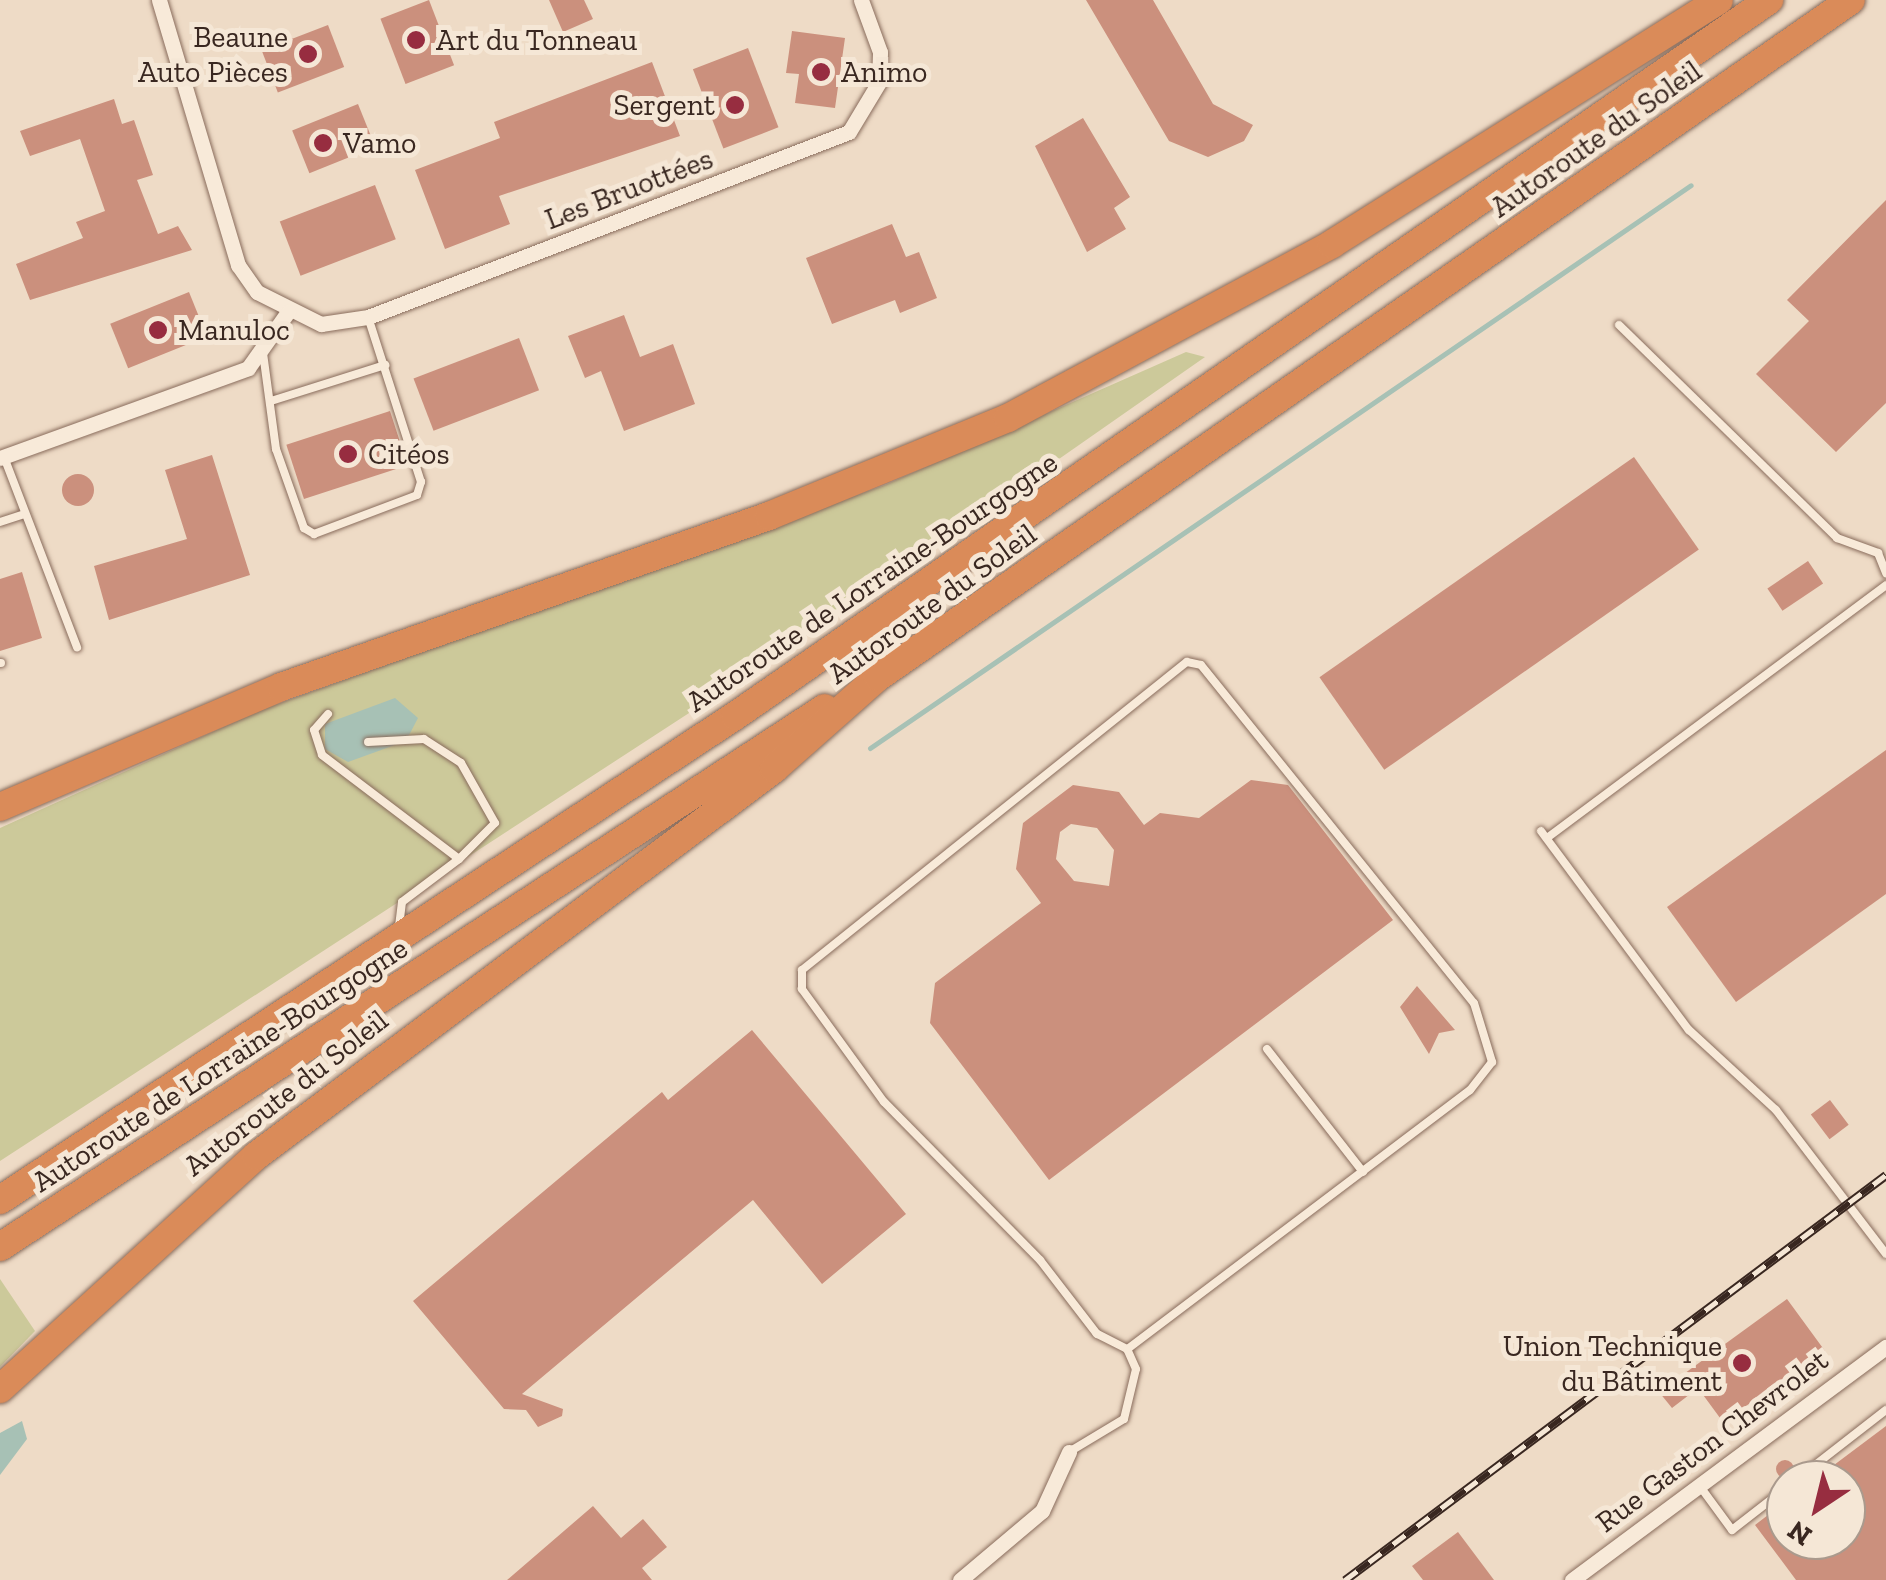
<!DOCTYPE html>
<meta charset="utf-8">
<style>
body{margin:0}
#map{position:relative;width:1886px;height:1580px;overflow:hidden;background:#eedbc6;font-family:"Zilla Slab",serif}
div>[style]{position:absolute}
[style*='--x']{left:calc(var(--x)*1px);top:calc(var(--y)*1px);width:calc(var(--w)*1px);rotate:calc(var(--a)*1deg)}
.green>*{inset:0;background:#ccc99a}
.water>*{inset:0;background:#a7c1b5}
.stream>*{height:5px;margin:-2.5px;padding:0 2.5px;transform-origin:2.5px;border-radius:2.5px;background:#a7c1b5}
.building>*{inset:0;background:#cb907d;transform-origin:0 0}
.round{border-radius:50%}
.roads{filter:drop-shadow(0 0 2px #896c5c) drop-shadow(0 0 2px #896c5c)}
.service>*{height:8px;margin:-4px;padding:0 4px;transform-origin:4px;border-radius:4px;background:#f8ead9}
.minor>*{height:15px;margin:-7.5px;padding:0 7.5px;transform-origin:7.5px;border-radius:7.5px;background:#f8ead9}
.motorway>*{height:28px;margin:-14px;padding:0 14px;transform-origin:14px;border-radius:14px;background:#da8b59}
.rail>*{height:9px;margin-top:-4.5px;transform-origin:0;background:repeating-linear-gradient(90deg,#f5e7d6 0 15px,#392720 0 30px);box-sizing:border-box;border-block:2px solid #392720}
.dots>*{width:28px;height:28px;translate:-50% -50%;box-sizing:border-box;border:5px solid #f5e7d6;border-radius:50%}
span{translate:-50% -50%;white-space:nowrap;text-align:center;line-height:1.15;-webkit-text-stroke:10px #f5e7d6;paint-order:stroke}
.poi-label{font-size:30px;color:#392720}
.right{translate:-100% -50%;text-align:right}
.left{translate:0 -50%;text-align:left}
.street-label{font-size:30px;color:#392720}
.north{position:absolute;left:1766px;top:1460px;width:100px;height:100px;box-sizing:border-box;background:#f5e7d6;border:2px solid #aa9a8d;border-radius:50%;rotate:215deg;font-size:28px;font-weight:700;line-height:40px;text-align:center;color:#392720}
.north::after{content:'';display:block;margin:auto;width:35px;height:45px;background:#972d40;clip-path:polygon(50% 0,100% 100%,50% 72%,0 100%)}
</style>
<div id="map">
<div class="green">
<i style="clip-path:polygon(1186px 352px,1205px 357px,783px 652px,0 1161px,0 828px,261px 710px,885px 485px)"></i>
<i style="clip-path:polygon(0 1279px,35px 1331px,0 1367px)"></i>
</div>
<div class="water">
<i style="clip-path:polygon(395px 698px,418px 718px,406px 741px,348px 762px,325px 749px,325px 724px)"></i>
<i style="clip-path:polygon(22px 1421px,27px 1439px,0 1475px,0 1433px)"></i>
</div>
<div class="stream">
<i style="--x:870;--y:748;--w:995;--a:-34.44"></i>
</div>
<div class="building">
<i style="left:429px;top:0;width:70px;height:52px;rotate:69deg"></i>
<i style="clip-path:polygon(549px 0,584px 0,593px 19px,563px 32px)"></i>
<i style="clip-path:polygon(1086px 0,1153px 0,1213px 104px,1253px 125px,1244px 141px,1208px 157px,1169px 141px)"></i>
<i style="left:328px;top:25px;width:45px;height:71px;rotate:69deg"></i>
<i style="clip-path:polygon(792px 31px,845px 38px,835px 108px,795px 103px,799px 74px,786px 73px)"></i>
<i style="left:748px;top:48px;width:85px;height:59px;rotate:69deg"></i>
<i style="clip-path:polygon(652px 62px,680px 136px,499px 196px,510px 224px,445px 249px,415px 170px,500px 138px,494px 122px)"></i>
<i style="clip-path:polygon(114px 99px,122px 124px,134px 120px,153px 175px,137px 180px,158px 234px,178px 226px,192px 250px,30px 300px,16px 264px,83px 238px,76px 222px,105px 211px,80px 139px,30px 156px,20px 131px)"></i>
<i style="left:358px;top:104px;width:46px;height:71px;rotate:68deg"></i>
<i style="clip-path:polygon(1083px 118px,1130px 197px,1114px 208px,1126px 229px,1087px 252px,1035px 146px)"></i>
<i style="left:375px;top:185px;width:58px;height:102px;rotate:69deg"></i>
<i style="clip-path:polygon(1886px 200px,1886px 403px,1836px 452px,1756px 374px,1809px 321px,1787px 300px)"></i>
<i style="clip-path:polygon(892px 224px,906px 257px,919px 252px,937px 298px,900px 313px,895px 300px,832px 324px,806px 258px)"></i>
<i style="left:189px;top:292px;width:48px;height:85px;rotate:68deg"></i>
<i style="clip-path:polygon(624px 315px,640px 357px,673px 344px,695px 404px,624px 431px,601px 371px,585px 378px,568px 336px)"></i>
<i style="left:519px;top:338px;width:56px;height:113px;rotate:69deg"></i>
<i style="left:390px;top:411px;width:57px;height:109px;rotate:72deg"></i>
<i style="clip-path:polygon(212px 455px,250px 575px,109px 620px,94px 566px,187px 539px,165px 470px)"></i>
<i style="left:1634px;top:457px;width:113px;height:384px;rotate:55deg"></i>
<i class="round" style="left:62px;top:474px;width:32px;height:32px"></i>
<i style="left:1808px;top:561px;width:27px;height:49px;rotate:56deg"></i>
<i style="clip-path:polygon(22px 572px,42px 638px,0 651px,0 579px)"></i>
<i style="clip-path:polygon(1886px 750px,1886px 894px,1736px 1002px,1667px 907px)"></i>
<i style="clip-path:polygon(evenodd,1251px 780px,1288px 785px,1393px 920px,1049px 1180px,930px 1023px,935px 983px,1041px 903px,1016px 869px,1023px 823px,1073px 785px,1119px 792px,1144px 825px,1160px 813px,1199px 818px,1251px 780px,1071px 824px,1097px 828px,1114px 850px,1109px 886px,1074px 881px,1056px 859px,1060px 832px,1071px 824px)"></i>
<i style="clip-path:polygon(1417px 986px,1455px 1030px,1439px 1033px,1429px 1054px,1400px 1007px)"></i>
<i style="clip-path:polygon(752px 1030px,906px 1214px,822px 1284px,753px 1200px,522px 1394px,563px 1409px,562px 1416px,538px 1427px,526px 1410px,504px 1409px,413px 1301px,662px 1092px,668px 1100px)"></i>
<i style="left:1830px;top:1100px;width:31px;height:24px;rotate:53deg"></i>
<i style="clip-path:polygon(1787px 1299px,1825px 1351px,1723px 1422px,1698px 1388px,1672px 1408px,1659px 1392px)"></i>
<i style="clip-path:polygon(1886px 1426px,1886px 1580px,1796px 1580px,1755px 1525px,1786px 1501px,1786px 1540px,1846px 1540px,1846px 1480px,1814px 1480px)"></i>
<i class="round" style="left:1776px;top:1460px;width:18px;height:18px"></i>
<i style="clip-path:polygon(593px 1506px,621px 1538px,643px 1519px,667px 1547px,642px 1568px,652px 1580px,507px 1580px)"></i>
<i style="clip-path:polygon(1458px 1532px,1494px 1580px,1423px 1580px,1412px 1566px)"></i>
</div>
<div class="roads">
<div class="service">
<i style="--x:1619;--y:325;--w:305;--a:44.3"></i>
<i style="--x:1837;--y:538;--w:44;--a:20.1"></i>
<i style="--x:1878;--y:553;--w:22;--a:68"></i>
<i style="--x:263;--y:353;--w:97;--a:82.3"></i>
<i style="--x:276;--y:449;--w:84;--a:70.5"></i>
<i style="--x:304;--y:528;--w:12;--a:31"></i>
<i style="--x:314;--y:534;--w:110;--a:-20.7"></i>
<i style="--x:417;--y:495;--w:14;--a:-73"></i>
<i style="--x:421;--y:482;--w:173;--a:-107.8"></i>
<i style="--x:271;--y:401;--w:120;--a:-17.5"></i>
<i style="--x:4;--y:457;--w:204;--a:69"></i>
<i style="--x:0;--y:522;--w:25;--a:-18"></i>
<i style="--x:1187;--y:662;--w:14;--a:12"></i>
<i style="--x:1201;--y:665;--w:434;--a:51.1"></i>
<i style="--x:1474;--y:1003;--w:62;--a:73"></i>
<i style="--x:1492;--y:1062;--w:36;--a:128"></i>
<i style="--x:1470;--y:1090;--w:430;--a:142.9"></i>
<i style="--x:1127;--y:1349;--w:34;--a:-153"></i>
<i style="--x:1097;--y:1334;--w:93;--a:-127.6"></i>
<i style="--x:1040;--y:1260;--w:222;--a:-134.6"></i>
<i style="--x:884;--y:1102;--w:140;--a:-126"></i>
<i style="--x:802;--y:989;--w:19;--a:-90"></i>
<i style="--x:802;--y:970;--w:493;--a:-38.7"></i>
<i style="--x:0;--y:663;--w:1;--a:0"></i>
<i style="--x:328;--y:714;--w:21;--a:131"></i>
<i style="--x:314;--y:730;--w:26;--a:72"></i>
<i style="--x:322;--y:755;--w:172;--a:37.2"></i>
<i style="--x:459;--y:859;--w:71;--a:143"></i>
<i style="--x:402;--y:902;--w:25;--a:97"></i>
<i style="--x:368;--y:742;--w:56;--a:-3.1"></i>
<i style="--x:424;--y:739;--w:44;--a:33"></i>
<i style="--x:461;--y:763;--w:69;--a:60.5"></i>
<i style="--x:495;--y:823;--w:51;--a:135"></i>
<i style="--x:1541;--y:831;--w:248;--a:53.4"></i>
<i style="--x:1689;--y:1030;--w:118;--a:42.6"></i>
<i style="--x:1776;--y:1110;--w:181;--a:52.6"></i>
<i style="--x:1547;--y:838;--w:423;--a:-36.7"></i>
<i style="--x:1267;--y:1049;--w:156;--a:52"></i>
<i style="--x:1069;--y:1452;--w:64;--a:-31"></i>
<i style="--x:1124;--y:1419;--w:51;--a:-76.5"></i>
<i style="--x:1136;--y:1369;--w:22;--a:-114"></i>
<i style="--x:1796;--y:1480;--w:114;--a:-37.9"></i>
<i style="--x:1699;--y:1485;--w:56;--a:53.7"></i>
<i style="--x:1732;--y:1530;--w:68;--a:-37.9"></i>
</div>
<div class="minor">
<i style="--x:159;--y:0;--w:277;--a:73.4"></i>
<i style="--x:238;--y:265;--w:33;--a:55"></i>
<i style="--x:257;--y:292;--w:72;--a:26.6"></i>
<i style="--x:321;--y:324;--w:48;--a:-8.5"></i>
<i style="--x:368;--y:317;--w:515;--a:-21.04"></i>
<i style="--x:849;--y:132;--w:58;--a:-59"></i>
<i style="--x:879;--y:82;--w:30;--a:-88"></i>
<i style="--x:880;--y:52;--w:55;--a:-110.1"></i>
<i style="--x:0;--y:458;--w:264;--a:-19.9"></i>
<i style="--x:248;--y:368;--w:69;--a:-54.5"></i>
<i style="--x:960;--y:1580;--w:107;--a:-40.1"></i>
<i style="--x:1042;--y:1511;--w:65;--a:-65.4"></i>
<i style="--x:1572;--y:1580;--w:391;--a:-36.6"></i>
</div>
<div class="motorway">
<i style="--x:0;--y:807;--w:306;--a:-23.1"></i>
<i style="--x:281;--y:687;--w:517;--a:-19.31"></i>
<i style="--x:769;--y:516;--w:258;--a:-22.3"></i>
<i style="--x:1008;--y:418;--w:368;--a:-28.2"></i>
<i style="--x:1332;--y:244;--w:457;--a:-32.2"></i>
<i style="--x:0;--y:1200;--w:880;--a:-33.37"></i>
<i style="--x:735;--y:716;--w:1258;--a:-34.7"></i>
<i style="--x:0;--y:1247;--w:985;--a:-33.16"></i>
<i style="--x:0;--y:1389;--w:346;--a:-42.3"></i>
<i style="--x:256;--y:1156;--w:647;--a:-36.76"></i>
<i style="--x:774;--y:769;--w:139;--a:-41.5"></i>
<i style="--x:878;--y:677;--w:1185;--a:-34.83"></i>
</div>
</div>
<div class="rail">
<i style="--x:1345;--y:1580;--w:676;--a:-36.82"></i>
</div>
<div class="dots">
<i style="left:416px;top:40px;background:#972d40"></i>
<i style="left:308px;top:54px;background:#972d40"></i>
<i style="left:821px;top:72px;background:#972d40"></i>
<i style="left:735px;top:105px;background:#972d40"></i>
<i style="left:323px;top:143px;background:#972d40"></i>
<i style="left:158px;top:330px;background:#972d40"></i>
<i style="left:348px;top:454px;background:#972d40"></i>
<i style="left:1742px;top:1363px;background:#972d40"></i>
</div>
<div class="poi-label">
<span class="right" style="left:288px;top:54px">Beaune<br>Auto Pièces</span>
<span class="left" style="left:436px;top:40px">Art du Tonneau</span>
<span class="left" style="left:841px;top:72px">Animo</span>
<span class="right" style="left:715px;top:105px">Sergent</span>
<span class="left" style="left:343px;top:143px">Vamo</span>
<span class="left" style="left:178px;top:330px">Manuloc</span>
<span class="left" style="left:368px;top:454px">Citéos</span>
<span class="right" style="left:1722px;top:1363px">Union Technique<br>du Bâtiment</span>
</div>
<div class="street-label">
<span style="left:1596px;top:139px;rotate:-35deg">Autoroute du Soleil</span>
<span style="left:629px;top:189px;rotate:-21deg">Les Bruottées</span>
<span style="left:872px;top:582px;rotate:-34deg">Autoroute de Lorraine-Bourgogne</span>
<span style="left:932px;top:604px;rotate:-36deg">Autoroute du Soleil</span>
<span style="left:220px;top:1065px;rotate:-33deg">Autoroute de Lorraine-Bourgogne</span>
<span style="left:286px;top:1093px;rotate:-38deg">Autoroute du Soleil</span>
<span style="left:1712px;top:1441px;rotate:-37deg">Rue Gaston Chevrolet</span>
</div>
<div class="north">N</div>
</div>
